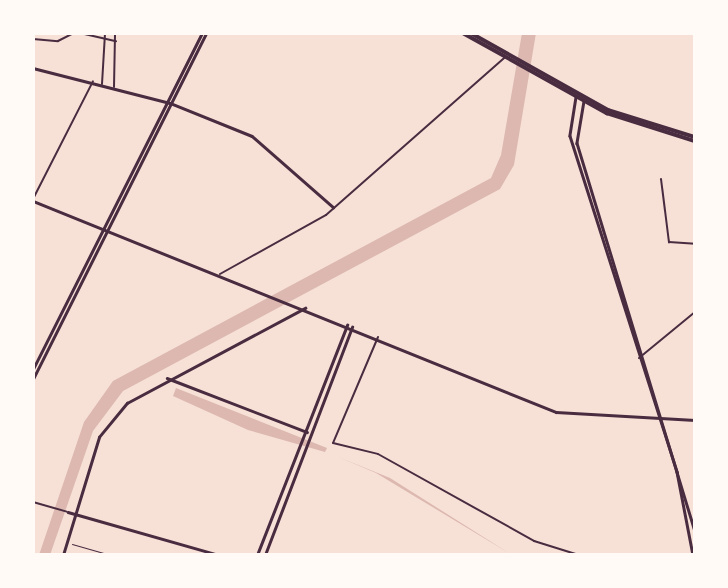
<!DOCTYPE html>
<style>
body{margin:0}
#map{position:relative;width:728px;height:588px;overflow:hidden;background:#f7e1d7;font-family:Jost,sans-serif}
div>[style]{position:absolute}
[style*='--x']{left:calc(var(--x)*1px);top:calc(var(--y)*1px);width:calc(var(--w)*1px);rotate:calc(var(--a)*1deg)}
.water>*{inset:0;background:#dcb8b0}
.path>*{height:1px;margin:-0.5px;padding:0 0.5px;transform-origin:0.5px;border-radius:0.5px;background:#4a2c40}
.minor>*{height:2px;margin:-1px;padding:0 1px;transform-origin:1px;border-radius:1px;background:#4a2c40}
.tertiary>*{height:2.5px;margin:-1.25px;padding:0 1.25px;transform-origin:1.25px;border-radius:1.25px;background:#4a2c40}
.secondary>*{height:2.5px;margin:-1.25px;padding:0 1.25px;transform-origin:1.25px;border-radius:1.25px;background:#4a2c40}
.primary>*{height:3.5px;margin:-1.75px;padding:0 1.75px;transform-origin:1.75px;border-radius:1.75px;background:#4a2c40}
span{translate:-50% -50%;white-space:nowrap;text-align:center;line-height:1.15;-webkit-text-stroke:5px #fffaf5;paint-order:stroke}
.frame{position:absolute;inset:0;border:35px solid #fffaf5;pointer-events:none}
</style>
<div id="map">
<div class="water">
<i style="clip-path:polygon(522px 33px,536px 33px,514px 165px,500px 189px,123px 391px,93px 431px,50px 555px,39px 555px,84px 422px,113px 381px,491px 178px,501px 155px)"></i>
<i style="clip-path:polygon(176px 388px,327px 448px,325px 452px,248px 430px,173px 396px)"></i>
<i style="clip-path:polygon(336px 456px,390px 478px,512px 555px,376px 473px)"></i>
</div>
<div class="path">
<i style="--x:72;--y:544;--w:40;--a:16"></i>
</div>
<div class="minor">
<i style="--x:80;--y:33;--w:37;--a:13"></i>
<i style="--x:33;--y:34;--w:1;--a:-90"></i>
<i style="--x:33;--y:39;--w:25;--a:5"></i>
<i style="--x:58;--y:41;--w:18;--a:-27"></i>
<i style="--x:102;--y:84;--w:51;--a:-86.6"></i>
<i style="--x:114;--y:87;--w:54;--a:-88.9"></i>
<i style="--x:661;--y:179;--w:64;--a:82.8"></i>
<i style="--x:669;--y:242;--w:26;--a:4"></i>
<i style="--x:33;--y:199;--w:132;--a:-63"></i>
<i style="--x:220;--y:274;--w:121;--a:-29.1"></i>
<i style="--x:326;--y:215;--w:239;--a:-41.4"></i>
<i style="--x:378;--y:337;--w:115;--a:113"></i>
<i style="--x:333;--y:443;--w:46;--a:13.7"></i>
<i style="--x:378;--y:454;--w:179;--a:29.1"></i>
<i style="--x:534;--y:541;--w:47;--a:17.3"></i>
<i style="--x:639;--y:358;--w:72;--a:-39.4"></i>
<i style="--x:33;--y:502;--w:35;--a:16"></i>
</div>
<div class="tertiary">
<i style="--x:33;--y:68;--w:141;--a:14.3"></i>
<i style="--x:170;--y:103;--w:88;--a:21.9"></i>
<i style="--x:252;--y:136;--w:108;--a:41.2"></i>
<i style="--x:167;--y:378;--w:150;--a:21.1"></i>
<i style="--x:33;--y:379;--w:387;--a:-63.4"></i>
<i style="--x:68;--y:512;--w:157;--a:15.9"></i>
<i style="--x:63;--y:555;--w:123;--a:-73"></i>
<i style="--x:99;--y:437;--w:44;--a:-50.5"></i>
<i style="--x:127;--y:403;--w:202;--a:-28.1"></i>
<i style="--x:257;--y:555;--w:247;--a:-68.6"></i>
<i style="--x:265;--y:555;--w:244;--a:-69.1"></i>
</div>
<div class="secondary">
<i style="--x:576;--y:97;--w:39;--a:99"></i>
<i style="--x:570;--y:136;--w:353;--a:72.3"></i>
<i style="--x:677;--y:472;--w:85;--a:79.1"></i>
<i style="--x:584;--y:101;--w:43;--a:99.5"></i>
<i style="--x:577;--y:143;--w:407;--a:73.1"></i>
<i style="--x:33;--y:201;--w:564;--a:21.97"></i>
<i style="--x:556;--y:412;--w:139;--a:3.3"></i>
<i style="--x:33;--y:369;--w:376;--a:-63.3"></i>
</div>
<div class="primary">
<i style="--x:463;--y:33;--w:165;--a:29.1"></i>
<i style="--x:607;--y:113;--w:92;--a:17.7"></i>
<i style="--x:471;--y:33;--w:157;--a:29.3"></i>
<i style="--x:608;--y:110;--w:91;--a:17.2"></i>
</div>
<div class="frame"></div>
</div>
